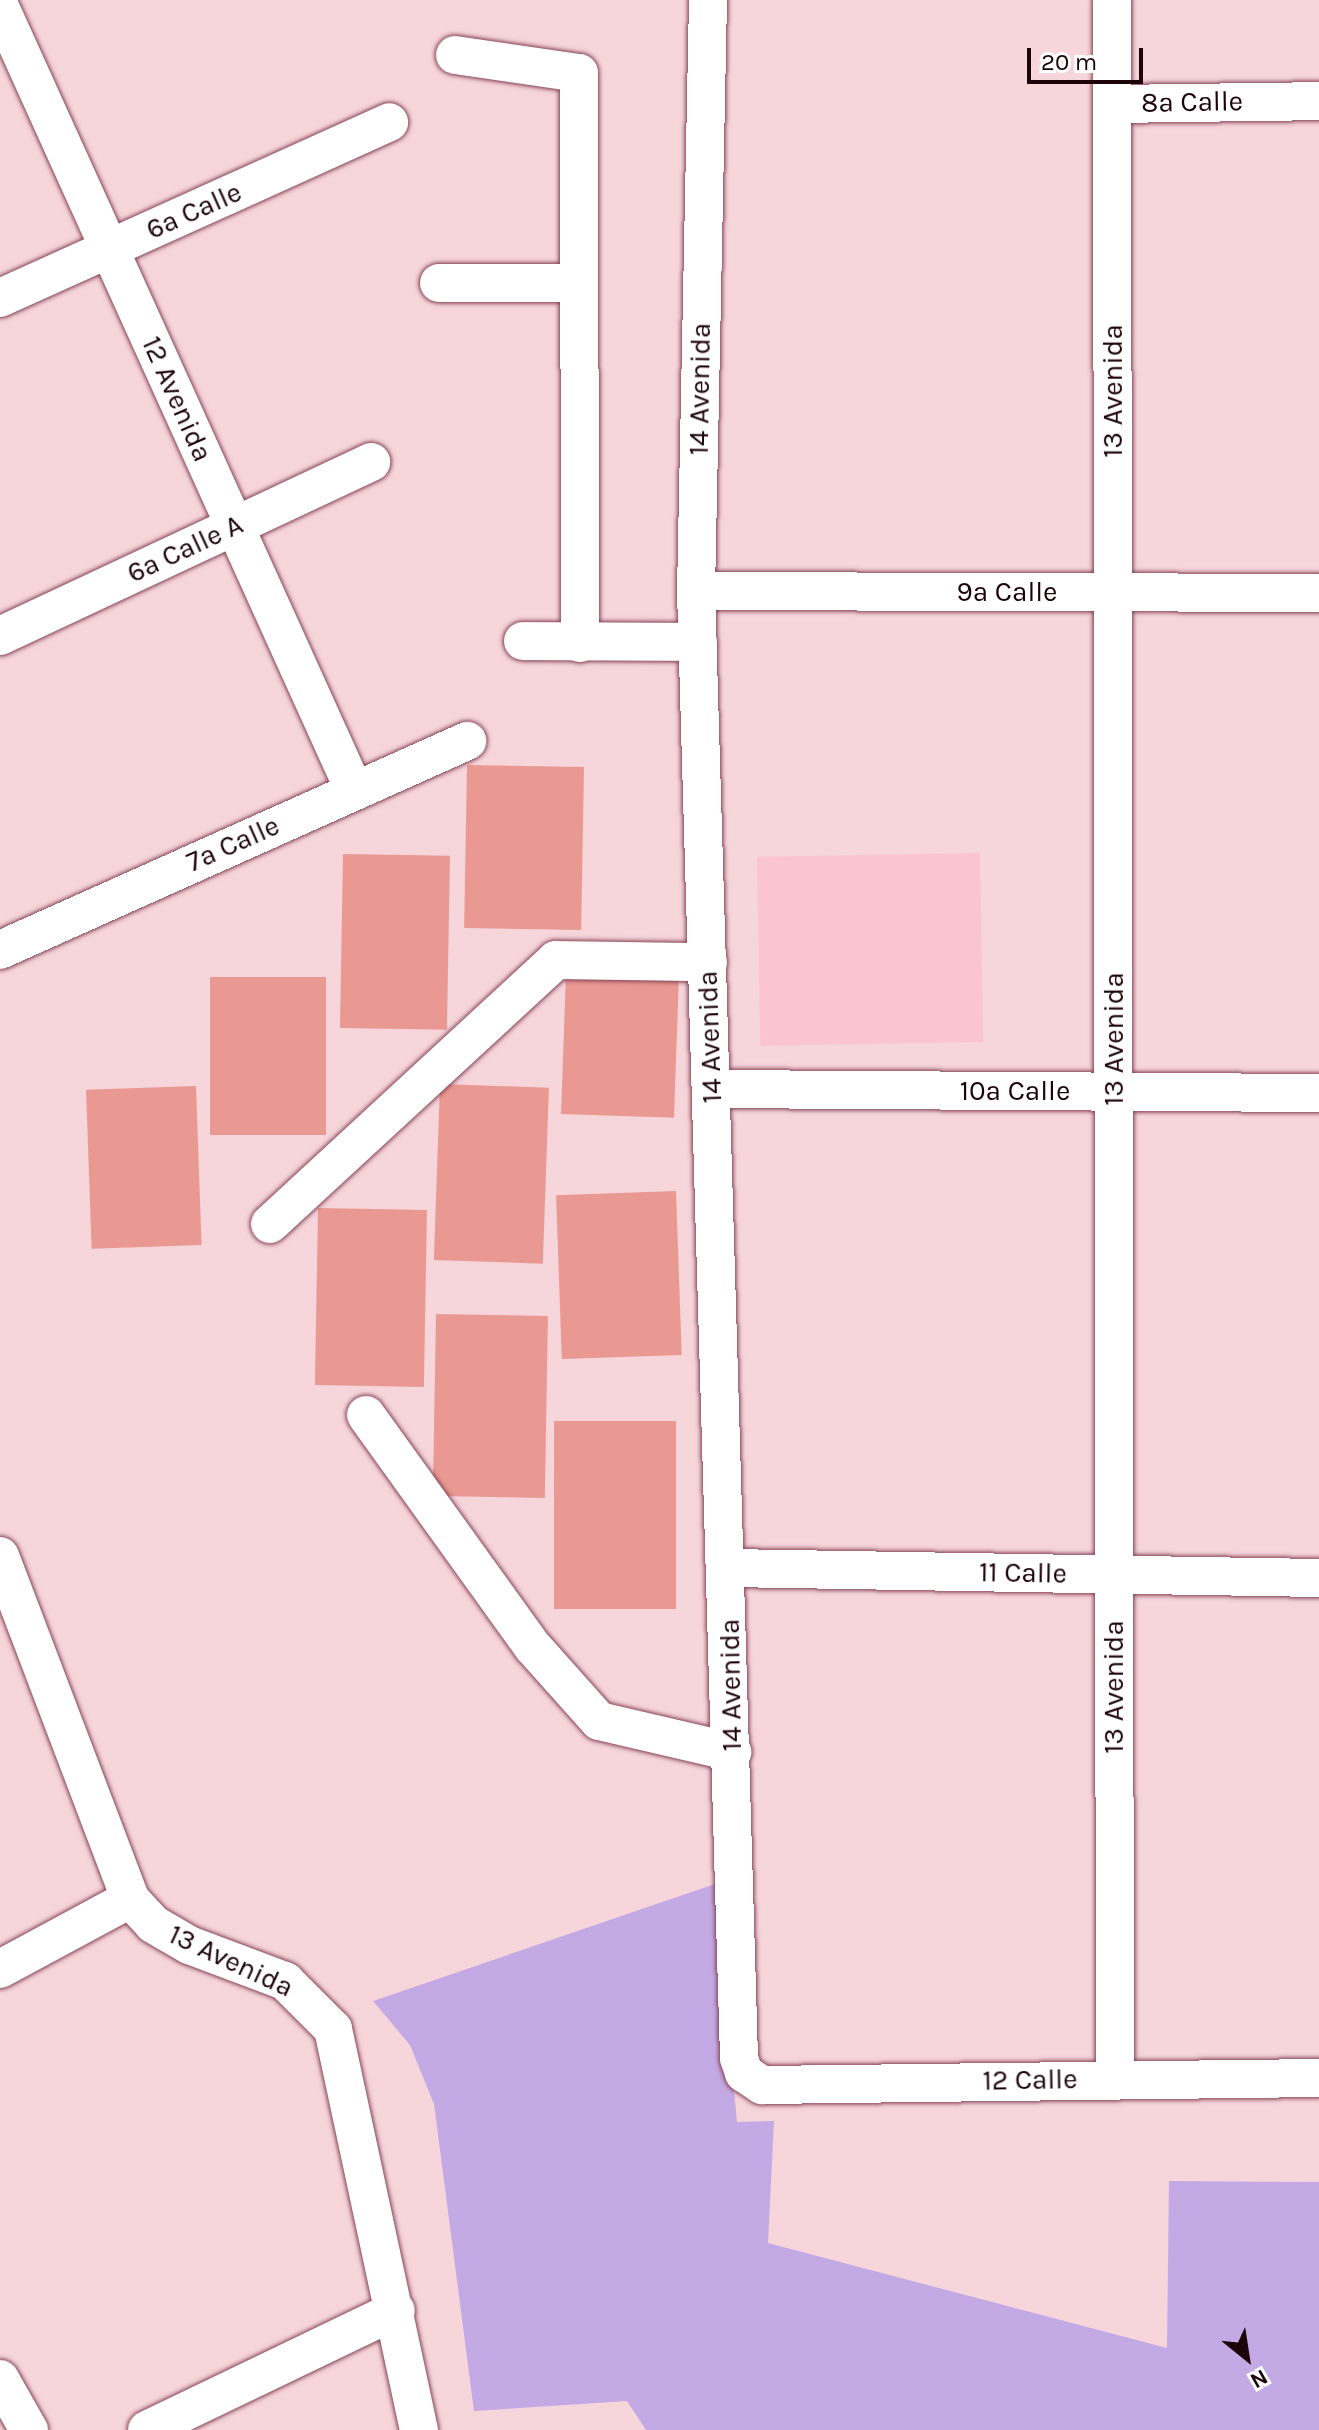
<!DOCTYPE html>
<style>
body{margin:0}
#map{position:relative;width:1319px;height:2430px;overflow:hidden;background:#f6d5db;font-family:Karla,sans-serif}
div>[style]{position:absolute}
[style*='--x']{left:calc(var(--x)*1px);top:calc(var(--y)*1px);width:calc(var(--w)*1px);rotate:calc(var(--a)*1deg)}
.built>*{inset:0;background:#fac5d0;transform-origin:0 0}
.green>*{inset:0;background:#c4aae5}
.building>*{inset:0;background:#ea9992;transform-origin:0 0}
.roads{filter:drop-shadow(0 0 2px #874355) drop-shadow(0 0 2px #874355)}
.minor>*{height:38px;margin:-19px;padding:0 19px;transform-origin:19px;border-radius:19px;background:#fff}
span{translate:-50% -50%;white-space:nowrap;text-align:center;line-height:1.15;-webkit-text-stroke:7px #fff;paint-order:stroke}
.street-label{font-size:28px;color:#1d040b}
.north{position:absolute;left:1207px;top:2318px;width:80px;height:80px;-webkit-text-stroke:6px #fff;paint-order:stroke;rotate:150deg;font-size:22px;font-weight:700;line-height:32px;text-align:center;color:#1d040b}
.north::after{content:'';display:block;margin:auto;width:28px;height:36px;background:#1d040b;clip-path:polygon(50% 0,100% 100%,50% 72%,0 100%)}
.scale{position:absolute;left:1027px;top:48px;width:116px;height:36px;box-sizing:border-box;border:4px solid #1d040b;border-top:0;padding-left:10px;font-size:24px;line-height:28px;white-space:nowrap;color:#1d040b;-webkit-text-stroke:6px #fff;paint-order:stroke}
</style>
<div id="map">
<div class="built">
<i style="left:980px;top:853px;width:189px;height:223px;rotate:89deg"></i>
</div>
<div class="green">
<i style="clip-path:polygon(715px 1884px,737px 2122px,774px 2121px,768px 2243px,1167px 2348px,1169px 2181px,1319px 2182px,1319px 2430px,646px 2430px,627px 2401px,474px 2411px,434px 2104px,410px 2045px,373px 2001px)"></i>
</div>
<div class="building">
<i style="left:467px;top:765px;width:117px;height:163px;rotate:1deg"></i>
<i style="left:343px;top:854px;width:107px;height:174px;rotate:1deg"></i>
<i style="left:566px;top:972px;width:113px;height:142px;rotate:2deg"></i>
<i style="left:210px;top:977px;width:116px;height:158px"></i>
<i style="left:440px;top:1084px;width:109px;height:176px;rotate:2deg"></i>
<i style="left:196px;top:1086px;width:159px;height:110px;rotate:88deg"></i>
<i style="left:676px;top:1191px;width:164px;height:120px;rotate:88deg"></i>
<i style="left:318px;top:1208px;width:109px;height:177px;rotate:1deg"></i>
<i style="left:436px;top:1314px;width:112px;height:182px;rotate:1deg"></i>
<i style="left:676px;top:1421px;width:188px;height:122px;rotate:90deg"></i>
</div>
<div class="roads">
<div class="minor">
<i style="--x:708;--y:0;--w:591;--a:91.16"></i>
<i style="--x:696;--y:591;--w:1468;--a:88.32"></i>
<i style="--x:739;--y:2058;--w:16;--a:72"></i>
<i style="--x:744;--y:2073;--w:22;--a:34"></i>
<i style="--x:762;--y:2085;--w:557;--a:-0.72"></i>
<i style="--x:1112;--y:0;--w:2078;--a:89.92"></i>
<i style="--x:0;--y:7;--w:859;--a:65.67"></i>
<i style="--x:455;--y:55;--w:125;--a:8.3"></i>
<i style="--x:579;--y:73;--w:570;--a:89.9"></i>
<i style="--x:1113;--y:104;--w:206;--a:-0.8"></i>
<i style="--x:439;--y:283;--w:140;--a:0"></i>
<i style="--x:0;--y:298;--w:427;--a:-24.3"></i>
<i style="--x:696;--y:591;--w:623;--a:0.18"></i>
<i style="--x:0;--y:636;--w:410;--a:-25.1"></i>
<i style="--x:523;--y:641;--w:175;--a:0.3"></i>
<i style="--x:0;--y:950;--w:512;--a:-24.11"></i>
<i style="--x:712;--y:1089;--w:607;--a:0.38"></i>
<i style="--x:270;--y:1224;--w:389;--a:-42.7"></i>
<i style="--x:556;--y:960;--w:152;--a:0.8"></i>
<i style="--x:366;--y:1415;--w:286;--a:54.3"></i>
<i style="--x:533;--y:1647;--w:99;--a:48.3"></i>
<i style="--x:599;--y:1721;--w:137;--a:13.1"></i>
<i style="--x:0;--y:1556;--w:367;--a:69.2"></i>
<i style="--x:130;--y:1899;--w:34;--a:47"></i>
<i style="--x:153;--y:1924;--w:42;--a:30.3"></i>
<i style="--x:189;--y:1945;--w:103;--a:20.6"></i>
<i style="--x:285;--y:1981;--w:68;--a:45"></i>
<i style="--x:333;--y:2029;--w:410;--a:77.9"></i>
<i style="--x:728;--y:1568;--w:591;--a:0.97"></i>
<i style="--x:0;--y:1969;--w:148;--a:-28.3"></i>
<i style="--x:0;--y:2379;--w:59;--a:60.4"></i>
<i style="--x:147;--y:2430;--w:276;--a:-25.7"></i>
</div>
</div>
<div class="street-label">
<span style="left:1192px;top:102px;rotate:-1deg">8a Calle</span>
<span style="left:194px;top:211px;rotate:-24deg">6a Calle</span>
<span style="left:700px;top:389px;rotate:-89deg">14 Avenida</span>
<span style="left:1113px;top:391px;rotate:-90deg">13 Avenida</span>
<span style="left:177px;top:399px;rotate:66deg">12 Avenida</span>
<span style="left:185px;top:549px;rotate:-25deg">6a Calle A</span>
<span style="left:1007px;top:592px">9a Calle</span>
<span style="left:233px;top:844px;rotate:-24deg">7a Calle</span>
<span style="left:710px;top:1037px;rotate:-92deg">14 Avenida</span>
<span style="left:1114px;top:1039px;rotate:-90deg">13 Avenida</span>
<span style="left:1015px;top:1091px">10a Calle</span>
<span style="left:1023px;top:1573px;rotate:1deg">11 Calle</span>
<span style="left:731px;top:1685px;rotate:-91deg">14 Avenida</span>
<span style="left:1114px;top:1687px;rotate:-90deg">13 Avenida</span>
<span style="left:231px;top:1961px;rotate:25deg">13 Avenida</span>
<span style="left:1030px;top:2080px;rotate:-1deg">12 Calle</span>
</div>
<div class="north">N</div>
<div class="scale">20 m</div>
</div>
